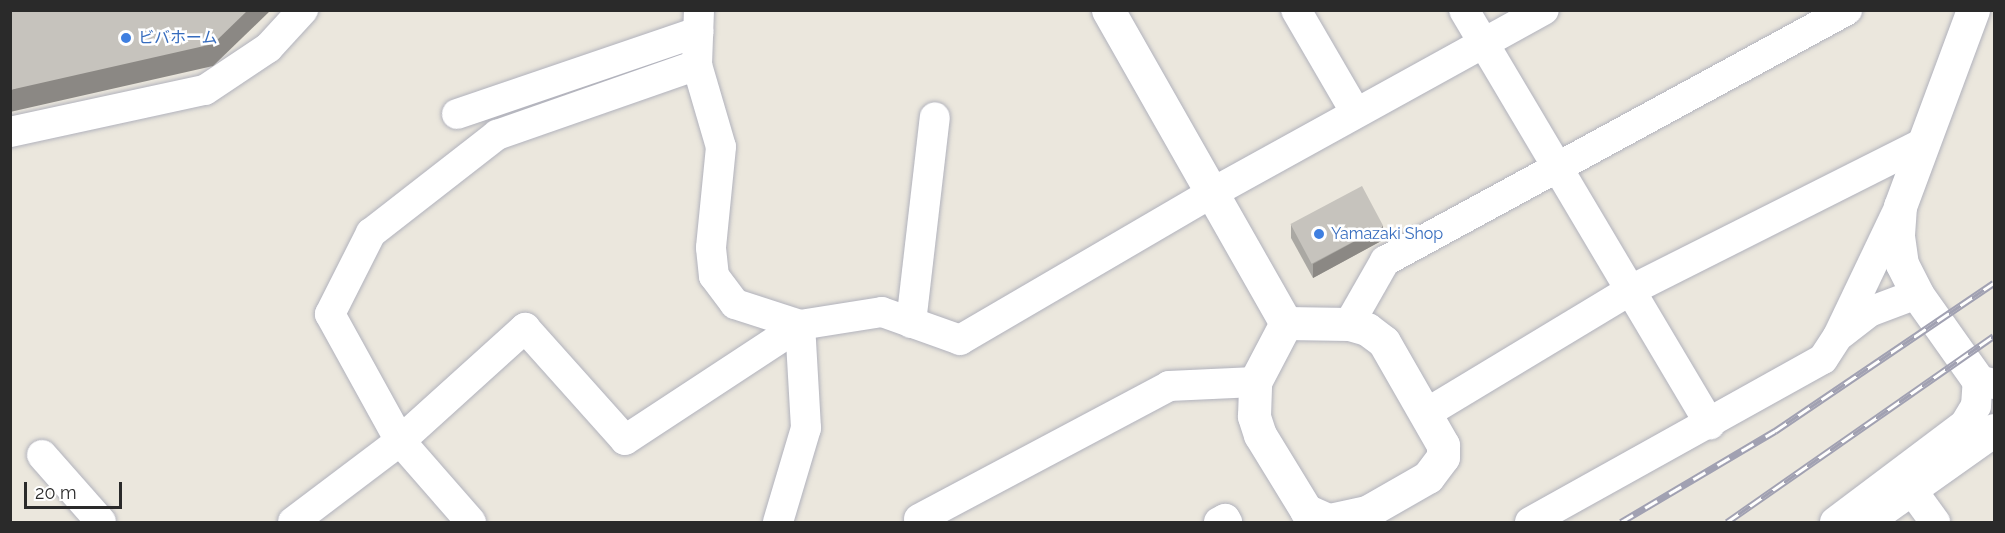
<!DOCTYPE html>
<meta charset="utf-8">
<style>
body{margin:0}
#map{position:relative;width:2005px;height:533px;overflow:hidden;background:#ebe7dd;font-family:Raleway,"Noto Sans JP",sans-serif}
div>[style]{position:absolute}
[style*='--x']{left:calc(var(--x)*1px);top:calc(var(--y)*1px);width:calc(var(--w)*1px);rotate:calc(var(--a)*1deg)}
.roads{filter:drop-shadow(0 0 2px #b1b2bc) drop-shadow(0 0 2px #b1b2bc)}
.minor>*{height:30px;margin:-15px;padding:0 15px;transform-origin:15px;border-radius:15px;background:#fff}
.tertiary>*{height:33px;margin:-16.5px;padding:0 16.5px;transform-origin:16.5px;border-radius:16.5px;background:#fff}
.rail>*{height:7px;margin-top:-3.5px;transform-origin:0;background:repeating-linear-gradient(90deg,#fff 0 14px,#a1a1b2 0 28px);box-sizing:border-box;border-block:2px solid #a1a1b2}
.wall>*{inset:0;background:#aaa8a3}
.shaded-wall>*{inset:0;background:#8b8884}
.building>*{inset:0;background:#c6c3bd;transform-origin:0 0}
.dots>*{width:16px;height:16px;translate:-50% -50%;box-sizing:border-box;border:3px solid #fff;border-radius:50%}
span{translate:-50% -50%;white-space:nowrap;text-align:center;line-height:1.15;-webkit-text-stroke:5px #fff;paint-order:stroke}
.shop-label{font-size:16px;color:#366cbe}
.left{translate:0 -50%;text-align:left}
.frame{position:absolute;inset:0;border:12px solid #2a2a2a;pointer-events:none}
.scale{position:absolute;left:24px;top:482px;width:98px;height:27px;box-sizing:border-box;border:3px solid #2a2a2a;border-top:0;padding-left:8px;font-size:18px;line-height:21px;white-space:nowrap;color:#2a2a2a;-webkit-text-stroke:4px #fff;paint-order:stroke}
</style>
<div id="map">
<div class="roads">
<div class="minor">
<i style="--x:699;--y:10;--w:55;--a:92.1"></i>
<i style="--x:697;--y:65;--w:85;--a:73.7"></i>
<i style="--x:721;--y:147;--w:101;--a:95.7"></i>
<i style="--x:711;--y:248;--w:28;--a:84"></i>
<i style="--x:714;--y:276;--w:35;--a:53"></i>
<i style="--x:735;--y:304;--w:68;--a:17.9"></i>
<i style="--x:1296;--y:10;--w:119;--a:59.8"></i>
<i style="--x:1464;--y:10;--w:482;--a:59.3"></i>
<i style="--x:457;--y:114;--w:255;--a:-18.8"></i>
<i style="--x:10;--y:132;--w:199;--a:-12.2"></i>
<i style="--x:205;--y:90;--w:76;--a:-33.7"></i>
<i style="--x:268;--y:48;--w:52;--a:-47.4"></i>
<i style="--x:911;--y:323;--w:207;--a:-83.4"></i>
<i style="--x:1349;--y:324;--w:73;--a:-60.3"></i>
<i style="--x:1385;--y:261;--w:526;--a:-28.51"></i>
<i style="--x:1841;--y:334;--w:36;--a:-38"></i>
<i style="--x:1869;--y:312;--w:51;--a:-20.6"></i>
<i style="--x:1425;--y:414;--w:238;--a:-31.1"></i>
<i style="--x:1629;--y:291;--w:329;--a:-26.7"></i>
<i style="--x:42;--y:455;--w:89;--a:48.6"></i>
<i style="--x:1911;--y:489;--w:41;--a:54"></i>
<i style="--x:919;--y:519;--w:283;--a:-28"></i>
<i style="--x:1169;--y:386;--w:86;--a:-2.7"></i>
<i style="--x:293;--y:522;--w:134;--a:-37.1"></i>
<i style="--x:400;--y:441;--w:169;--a:-42.1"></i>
<i style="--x:525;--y:328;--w:150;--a:48.2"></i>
<i style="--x:625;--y:440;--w:209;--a:-33.3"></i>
<i style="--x:800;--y:325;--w:83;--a:-9"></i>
<i style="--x:882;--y:312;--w:83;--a:19.7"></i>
<i style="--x:960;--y:340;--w:292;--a:-30.3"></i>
<i style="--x:1212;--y:193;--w:379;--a:-28.9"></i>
<i style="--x:471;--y:522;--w:108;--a:-131.2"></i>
<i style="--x:400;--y:441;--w:145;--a:-118.9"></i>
<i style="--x:330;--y:314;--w:91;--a:-63.2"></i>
<i style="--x:371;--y:233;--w:160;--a:-37.9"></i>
<i style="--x:497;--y:135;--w:212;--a:-19.3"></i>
<i style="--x:778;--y:522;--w:98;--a:-73.4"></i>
<i style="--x:806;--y:428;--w:103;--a:-93.3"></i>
<i style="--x:1219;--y:522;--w:7;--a:-27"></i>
<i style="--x:1225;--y:519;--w:4;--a:56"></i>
<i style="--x:1530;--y:522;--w:335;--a:-29.1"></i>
<i style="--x:1823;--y:359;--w:27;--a:-57"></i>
<i style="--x:1838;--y:336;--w:144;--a:-64.5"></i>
<i style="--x:1835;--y:522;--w:163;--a:-37"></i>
<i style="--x:1965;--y:424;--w:21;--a:-59"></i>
<i style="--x:1976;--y:406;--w:26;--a:-86"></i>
<i style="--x:1978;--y:380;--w:16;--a:14"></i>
</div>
<div class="tertiary">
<i style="--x:1108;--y:10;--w:360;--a:60.4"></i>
<i style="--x:1973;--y:10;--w:209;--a:110.4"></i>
<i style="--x:1900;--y:206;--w:30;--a:94"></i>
<i style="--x:1898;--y:236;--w:28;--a:82"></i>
<i style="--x:1902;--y:264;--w:34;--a:63"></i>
<i style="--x:1917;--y:294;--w:105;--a:54.7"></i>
<i style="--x:1286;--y:323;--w:63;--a:0.9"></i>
<i style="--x:1349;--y:324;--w:19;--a:16"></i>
<i style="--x:1367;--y:329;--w:21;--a:37"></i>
<i style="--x:1384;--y:342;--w:119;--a:60.2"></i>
<i style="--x:1443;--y:445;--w:12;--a:90"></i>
<i style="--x:1443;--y:457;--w:25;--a:127"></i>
<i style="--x:1428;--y:477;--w:70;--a:150.2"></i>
<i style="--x:1367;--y:512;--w:40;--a:168"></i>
<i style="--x:1328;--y:520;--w:24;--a:-156"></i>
<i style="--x:1306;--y:510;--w:88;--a:-121.5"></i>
<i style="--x:1260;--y:435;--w:20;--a:-108"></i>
<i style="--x:1254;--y:416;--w:34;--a:-88"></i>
<i style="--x:1255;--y:382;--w:67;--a:-62.3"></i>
<i style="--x:1864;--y:522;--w:159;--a:-35.3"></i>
</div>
</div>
<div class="rail">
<i style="--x:1621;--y:522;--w:179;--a:-30.6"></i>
<i style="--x:1775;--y:431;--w:264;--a:-34.1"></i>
<i style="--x:1727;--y:522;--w:325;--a:-34.9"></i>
</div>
<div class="wall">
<i style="clip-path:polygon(1291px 224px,1383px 240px,1313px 278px,1291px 238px)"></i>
</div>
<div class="shaded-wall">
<i style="clip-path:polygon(248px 10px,271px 10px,213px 66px,10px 112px,10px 90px)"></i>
<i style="clip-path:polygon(1383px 226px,1383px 240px,1313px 278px,1313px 264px)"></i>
</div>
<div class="building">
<i style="clip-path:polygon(10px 10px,248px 10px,213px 44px,10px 90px)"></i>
<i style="left:1362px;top:186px;width:45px;height:81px;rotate:62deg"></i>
</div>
<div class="dots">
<i style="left:126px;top:38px;background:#3f7fe0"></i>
<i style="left:1319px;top:234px;background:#3f7fe0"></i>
</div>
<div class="shop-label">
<span class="left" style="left:138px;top:38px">ビバホーム</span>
<span class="left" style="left:1331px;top:234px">Yamazaki Shop</span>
</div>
<div class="frame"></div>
<div class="scale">20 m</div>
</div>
